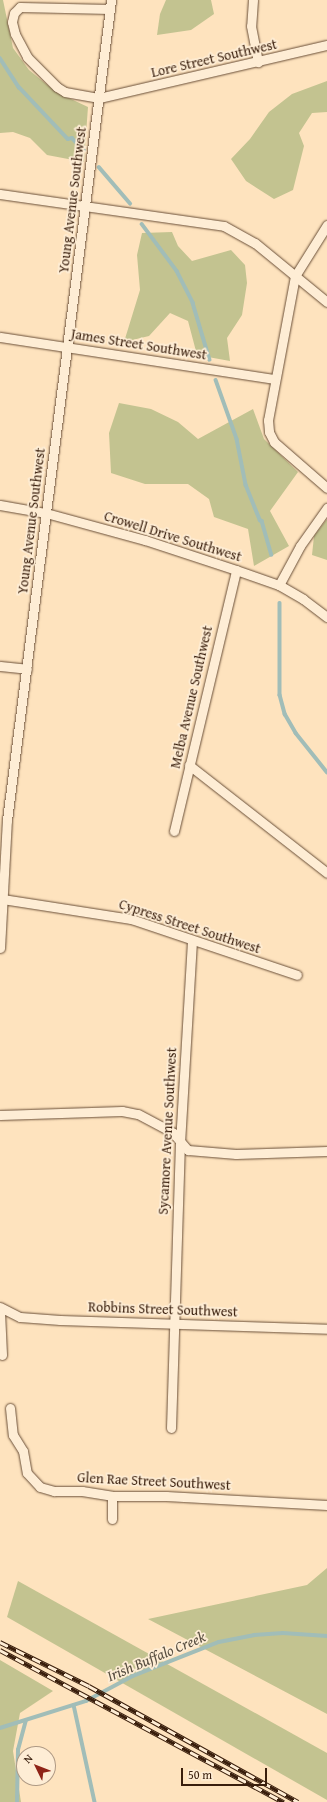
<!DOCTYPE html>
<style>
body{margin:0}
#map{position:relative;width:327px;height:1802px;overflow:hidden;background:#fee3be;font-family:"Gentium Book Plus",serif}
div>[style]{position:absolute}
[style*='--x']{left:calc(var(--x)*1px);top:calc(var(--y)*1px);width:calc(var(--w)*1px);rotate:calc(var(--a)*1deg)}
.green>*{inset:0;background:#c3c390}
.stream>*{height:3.5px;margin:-1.75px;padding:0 1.75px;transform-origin:1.75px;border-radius:1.75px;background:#a1bdb8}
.roads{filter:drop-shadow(0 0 1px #6a4f38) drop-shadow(0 0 1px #6a4f38)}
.street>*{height:9px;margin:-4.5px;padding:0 4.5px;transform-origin:4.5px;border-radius:4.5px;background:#feedd5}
.rail>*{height:4.5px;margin-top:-2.25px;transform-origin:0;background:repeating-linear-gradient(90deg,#feedd5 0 9px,#391e0c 0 18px);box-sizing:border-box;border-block:1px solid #391e0c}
span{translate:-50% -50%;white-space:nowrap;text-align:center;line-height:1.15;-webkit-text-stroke:3.5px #feedd5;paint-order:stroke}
.street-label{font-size:14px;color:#391e0c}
.water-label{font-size:15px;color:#584e40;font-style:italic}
.north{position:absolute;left:16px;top:1746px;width:40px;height:40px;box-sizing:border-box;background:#feedd5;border:1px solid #af9a85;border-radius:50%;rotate:313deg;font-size:11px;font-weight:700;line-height:16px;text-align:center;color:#391e0c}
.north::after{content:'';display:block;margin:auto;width:14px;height:18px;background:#8f2418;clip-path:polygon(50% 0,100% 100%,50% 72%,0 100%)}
.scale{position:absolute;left:181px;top:1768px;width:86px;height:18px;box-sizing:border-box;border:2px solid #391e0c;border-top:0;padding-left:5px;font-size:12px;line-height:14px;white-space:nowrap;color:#391e0c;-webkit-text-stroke:3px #feedd5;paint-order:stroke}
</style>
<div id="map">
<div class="green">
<i style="clip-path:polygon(0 0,3px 0,13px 48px,29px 70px,56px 92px,88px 107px,84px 162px,47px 155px,30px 138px,13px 132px,0 133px)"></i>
<i style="clip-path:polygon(166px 0,211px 0,214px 14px,191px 30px,157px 35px,160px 14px)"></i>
<i style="clip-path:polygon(327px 81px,327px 112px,312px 113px,299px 133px,304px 146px,293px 190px,274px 199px,246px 181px,231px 159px,250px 139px,269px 112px,292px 94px)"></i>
<i style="clip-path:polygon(172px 232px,178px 246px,192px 261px,231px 250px,245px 265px,247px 283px,242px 315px,227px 338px,230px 361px,197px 355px,188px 321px,170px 313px,149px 336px,124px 342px,140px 290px,137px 255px,142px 233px)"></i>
<i style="clip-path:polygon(119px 403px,151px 409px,178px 422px,198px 439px,253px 409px,264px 439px,298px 472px,270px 511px,289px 546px,254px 566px,248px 529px,214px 517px,209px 499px,188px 484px,145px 484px,111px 473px,109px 433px)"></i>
<i style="clip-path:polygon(327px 519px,327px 560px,312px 555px,314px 536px)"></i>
<i style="clip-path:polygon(327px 1568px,327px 1714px,148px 1619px,307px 1585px)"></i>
<i style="clip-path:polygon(18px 1581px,327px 1753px,327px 1800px,7px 1617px)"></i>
<i style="clip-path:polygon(0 1660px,53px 1691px,20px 1713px,13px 1751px,21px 1802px,0 1802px)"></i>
</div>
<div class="stream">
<i style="--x:0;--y:58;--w:35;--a:57"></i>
<i style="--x:19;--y:87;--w:71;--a:46.7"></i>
<i style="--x:68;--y:139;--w:4;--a:-14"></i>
<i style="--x:72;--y:138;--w:17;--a:45"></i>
<i style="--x:99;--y:167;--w:48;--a:49.3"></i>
<i style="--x:142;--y:224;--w:59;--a:53.3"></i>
<i style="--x:177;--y:271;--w:36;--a:63"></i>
<i style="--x:193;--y:303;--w:59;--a:73.4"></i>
<i style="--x:216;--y:380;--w:63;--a:70.4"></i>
<i style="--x:237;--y:439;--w:47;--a:78.9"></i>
<i style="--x:246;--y:485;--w:38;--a:68"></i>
<i style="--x:260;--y:520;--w:2;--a:27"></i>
<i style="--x:262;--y:521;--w:35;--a:74"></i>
<i style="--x:280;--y:603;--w:92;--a:90"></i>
<i style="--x:280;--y:695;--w:20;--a:75"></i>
<i style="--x:285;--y:714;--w:22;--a:60"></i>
<i style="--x:296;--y:733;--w:50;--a:51.5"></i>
<i style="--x:74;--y:1705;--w:99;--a:77.8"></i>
<i style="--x:0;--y:1728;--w:90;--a:-17.4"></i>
<i style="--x:86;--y:1701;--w:53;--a:-28"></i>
<i style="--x:133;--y:1676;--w:92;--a:-21.6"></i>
<i style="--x:219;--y:1642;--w:36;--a:-11"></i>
<i style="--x:254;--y:1635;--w:29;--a:-4"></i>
<i style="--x:283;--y:1633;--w:44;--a:3.9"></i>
<i style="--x:17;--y:1802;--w:52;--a:-88.9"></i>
<i style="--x:18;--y:1750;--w:30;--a:-75"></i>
</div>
<div class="roads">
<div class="street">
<i style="--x:253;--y:0;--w:26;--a:94"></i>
<i style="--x:251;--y:26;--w:37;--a:79"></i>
<i style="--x:110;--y:9;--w:90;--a:-178.7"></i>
<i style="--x:20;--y:7;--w:8;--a:135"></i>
<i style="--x:14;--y:13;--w:9;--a:103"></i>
<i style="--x:12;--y:22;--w:12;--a:76"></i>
<i style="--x:15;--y:34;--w:26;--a:62"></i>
<i style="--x:27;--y:57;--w:42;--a:45"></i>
<i style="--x:57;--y:87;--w:9;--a:32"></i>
<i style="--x:65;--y:92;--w:35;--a:10"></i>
<i style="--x:99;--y:98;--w:234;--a:-13.1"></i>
<i style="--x:0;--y:194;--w:226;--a:8.1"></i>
<i style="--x:224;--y:226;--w:35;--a:29"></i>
<i style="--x:255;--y:243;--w:93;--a:39.3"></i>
<i style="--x:327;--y:225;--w:60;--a:122.1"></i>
<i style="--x:295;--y:276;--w:147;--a:100.6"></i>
<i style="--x:268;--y:420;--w:12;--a:85"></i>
<i style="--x:269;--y:432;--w:11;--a:63"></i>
<i style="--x:274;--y:442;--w:70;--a:41"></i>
<i style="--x:0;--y:337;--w:277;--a:8.7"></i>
<i style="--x:0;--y:505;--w:47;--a:9.9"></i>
<i style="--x:46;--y:513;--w:103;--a:15.3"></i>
<i style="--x:145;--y:540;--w:96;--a:18.2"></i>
<i style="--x:236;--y:570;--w:46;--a:19.2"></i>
<i style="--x:279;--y:585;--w:28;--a:30"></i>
<i style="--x:303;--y:599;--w:30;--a:37"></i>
<i style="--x:279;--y:585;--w:44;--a:-61.7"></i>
<i style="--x:300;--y:546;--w:47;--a:-54.6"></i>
<i style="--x:0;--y:666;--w:27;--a:6"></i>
<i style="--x:189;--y:765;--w:175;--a:38"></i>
<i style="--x:174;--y:831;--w:268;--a:-76.6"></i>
<i style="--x:2;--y:899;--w:131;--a:8.8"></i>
<i style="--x:131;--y:919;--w:175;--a:18.6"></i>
<i style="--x:0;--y:948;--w:128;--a:-86.9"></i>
<i style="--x:7;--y:820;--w:827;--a:-82.77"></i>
<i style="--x:0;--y:1115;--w:122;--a:-1.9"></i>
<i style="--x:122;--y:1111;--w:16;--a:11"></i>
<i style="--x:138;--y:1114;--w:40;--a:28"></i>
<i style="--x:173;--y:1133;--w:23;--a:49"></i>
<i style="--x:188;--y:1150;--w:48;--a:4.8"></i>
<i style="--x:236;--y:1154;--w:91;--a:-1.9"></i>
<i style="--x:0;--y:1307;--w:22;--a:27"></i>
<i style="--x:20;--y:1317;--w:40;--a:4.3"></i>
<i style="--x:60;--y:1320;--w:267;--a:1.9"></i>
<i style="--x:0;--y:1312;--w:43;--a:87.3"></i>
<i style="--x:10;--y:1408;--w:27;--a:84"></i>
<i style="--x:13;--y:1435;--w:19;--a:58"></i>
<i style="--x:23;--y:1451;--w:22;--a:80"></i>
<i style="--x:27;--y:1473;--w:19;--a:47"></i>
<i style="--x:40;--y:1487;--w:15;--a:16"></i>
<i style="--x:54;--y:1491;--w:28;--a:0"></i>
<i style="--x:82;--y:1491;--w:30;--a:9"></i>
<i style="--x:112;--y:1496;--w:54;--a:0"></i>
<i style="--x:166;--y:1496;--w:161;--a:3.2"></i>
<i style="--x:171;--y:1428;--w:285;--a:-88.2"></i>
<i style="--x:180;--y:1143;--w:203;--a:-86.6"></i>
<i style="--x:112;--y:1519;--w:23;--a:-90"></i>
</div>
</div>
<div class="rail">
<i style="--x:0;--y:1642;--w:99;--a:26.3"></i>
<i style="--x:89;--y:1686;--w:239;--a:29"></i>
<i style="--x:0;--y:1650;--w:322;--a:28.2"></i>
</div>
<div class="street-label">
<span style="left:214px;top:58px;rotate:-13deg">Lore Street Southwest</span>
<span style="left:72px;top:200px;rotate:-83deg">Young Avenue Southwest</span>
<span style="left:139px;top:344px;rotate:9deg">James Street Southwest</span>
<span style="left:31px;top:521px;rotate:-83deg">Young Avenue Southwest</span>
<span style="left:173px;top:536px;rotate:17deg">Crowell Drive Southwest</span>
<span style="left:191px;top:697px;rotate:-77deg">Melba Avenue Southwest</span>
<span style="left:190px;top:926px;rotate:18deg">Cypress Street Southwest</span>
<span style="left:167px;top:1131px;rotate:-87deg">Sycamore Avenue Southwest</span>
<span style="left:163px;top:1309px;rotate:2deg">Robbins Street Southwest</span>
<span style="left:154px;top:1481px;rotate:3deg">Glen Rae Street Southwest</span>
</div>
<div class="water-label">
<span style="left:156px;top:1656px;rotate:-23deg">Irish Buffalo Creek</span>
</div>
<div class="north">N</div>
<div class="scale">50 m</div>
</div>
